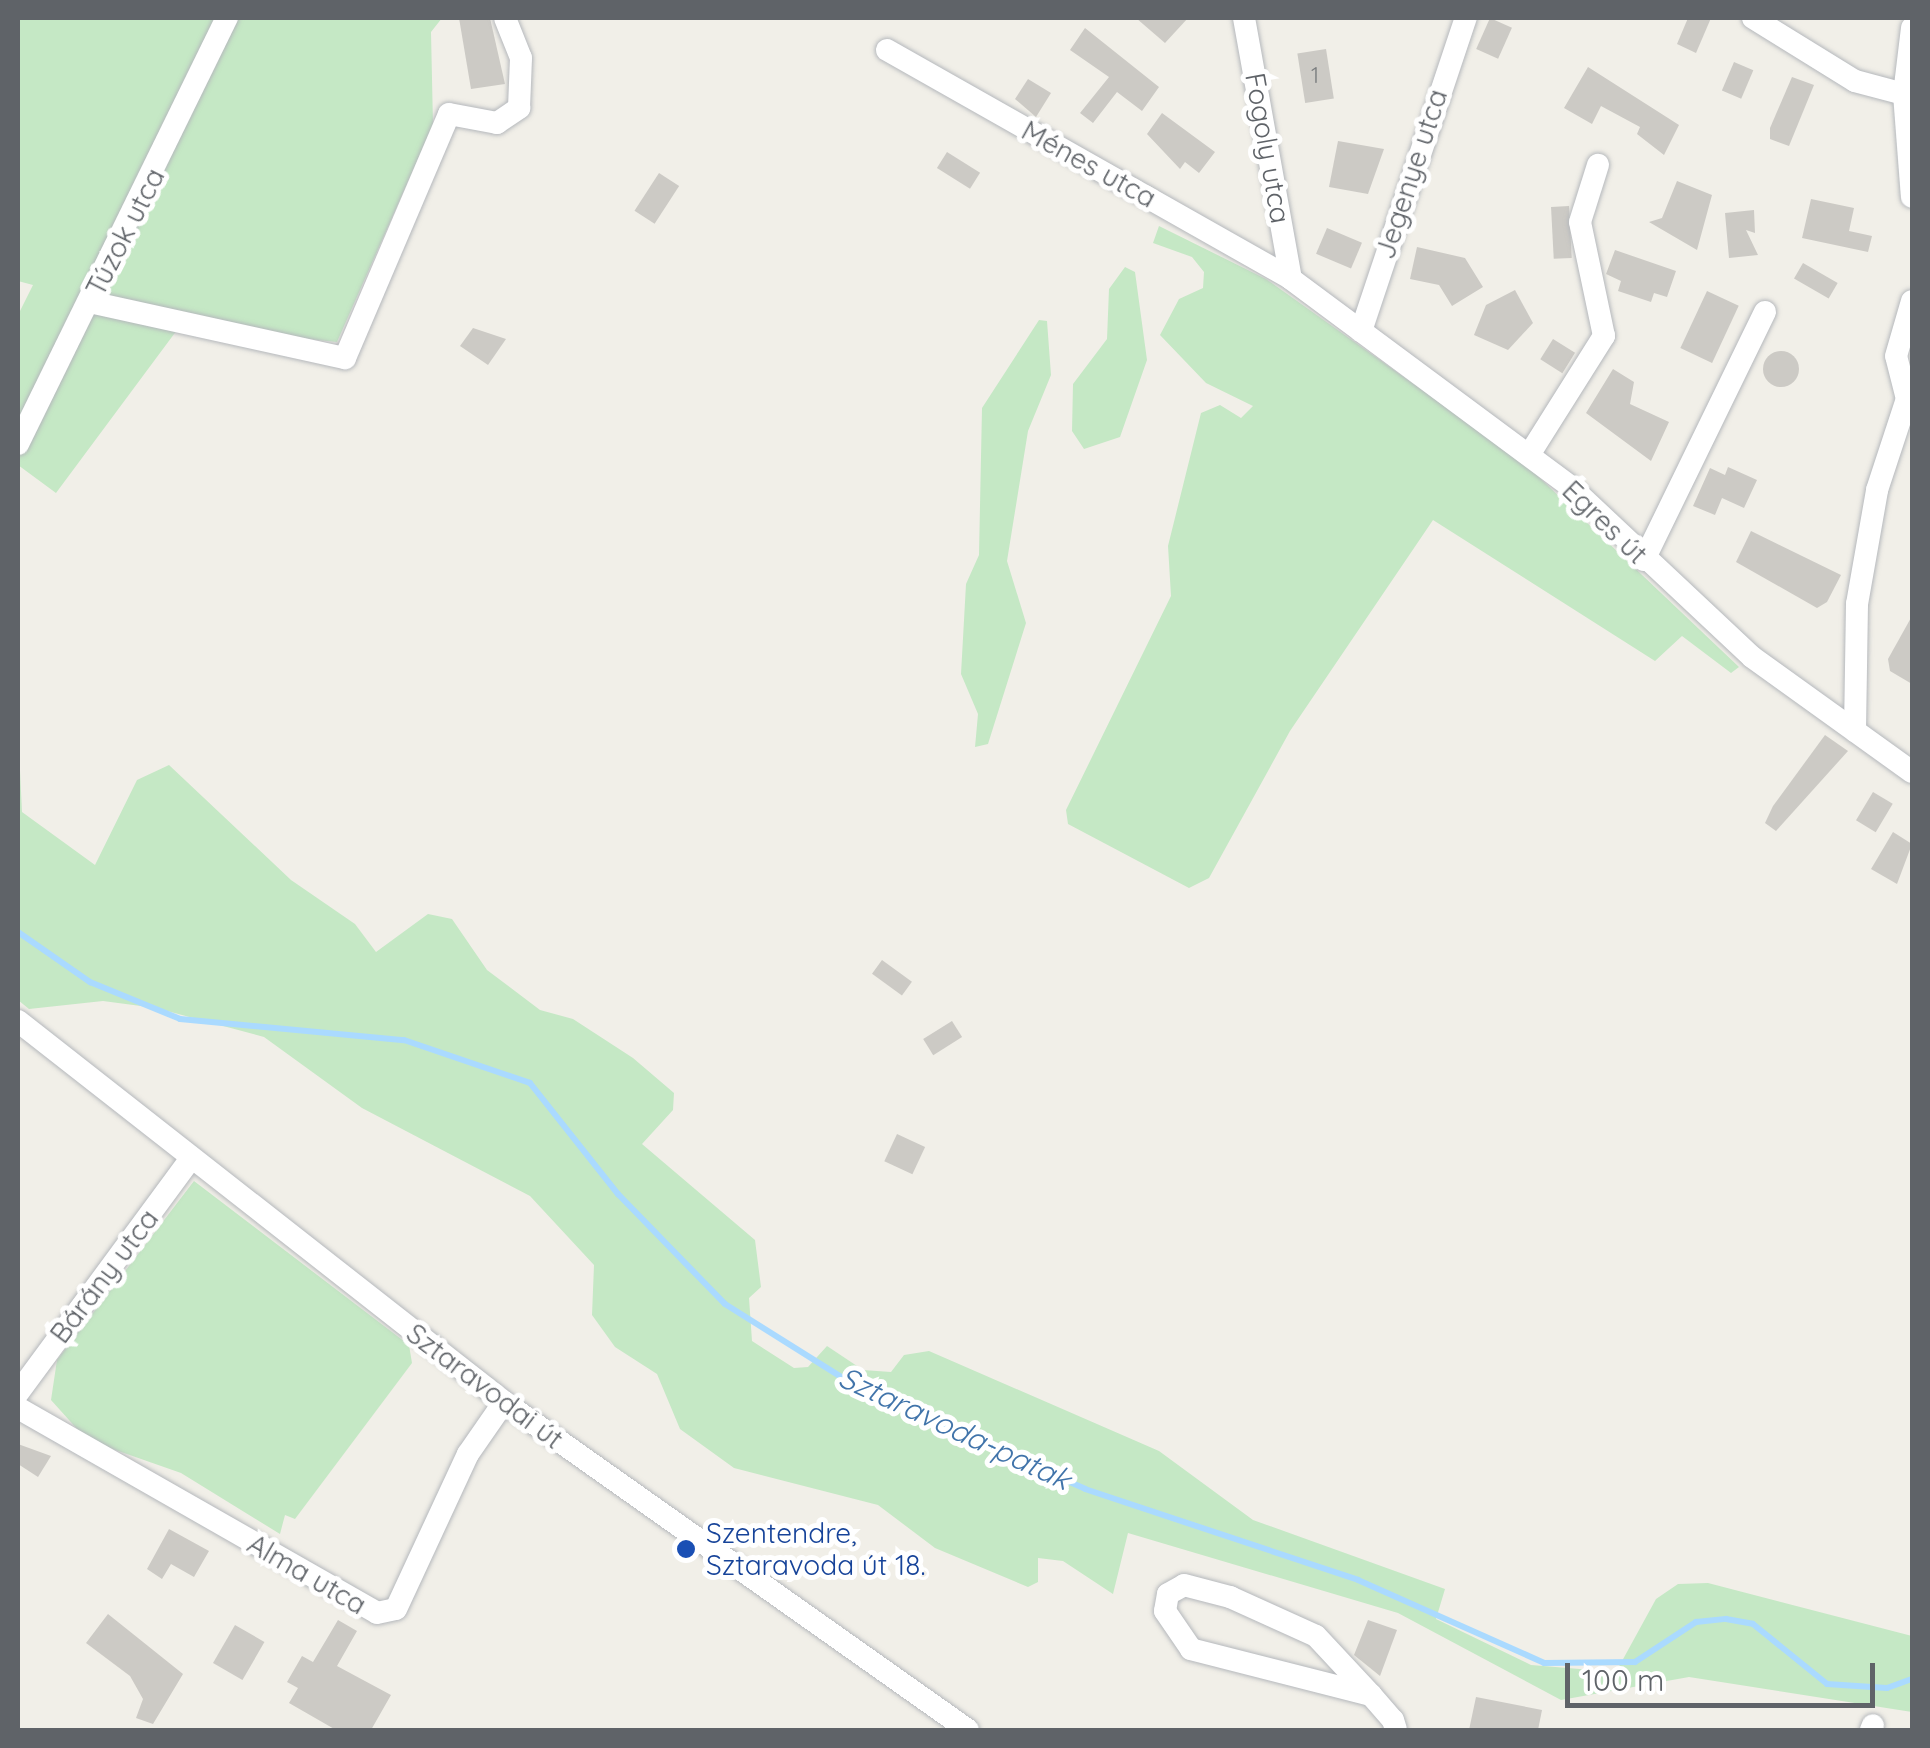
<!DOCTYPE html>
<meta charset="utf-8">
<style>
body{margin:0}
#map{position:relative;width:1930px;height:1748px;overflow:hidden;background:#f1efe8;font-family:Quicksand,sans-serif}
div>[style]{position:absolute}
[style*='--x']{left:calc(var(--x)*1px);top:calc(var(--y)*1px);width:calc(var(--w)*1px);rotate:calc(var(--a)*1deg)}
.green>*{inset:0;background:#c5e8c5}
.stream>*{height:6px;margin:-3px;padding:0 3px;transform-origin:3px;border-radius:3px;background:#aadaff}
.building>*{inset:0;background:#cccac5;transform-origin:0 0}
.round{border-radius:50%}
.roads{filter:drop-shadow(0 0 2px #b5b8bc) drop-shadow(0 0 2px #b5b8bc)}
.minor>*{height:22px;margin:-11px;padding:0 11px;transform-origin:11px;border-radius:11px;background:#fff}
.dots>*{width:28px;height:28px;translate:-50% -50%;box-sizing:border-box;border:5px solid #fff;border-radius:50%}
span{translate:-50% -50%;white-space:nowrap;text-align:center;line-height:1.15;-webkit-text-stroke:10px #fff;paint-order:stroke}
.number-label{font-size:22px;color:#7a7d7f}
.number-label span{-webkit-text-stroke-width:0}
.street-label{font-size:28px;color:#5f6368}
.transit-label{font-size:28px;color:#164399}
.left{translate:0 -50%;text-align:left}
.water-label{font-size:30px;color:#4174aa;font-style:italic}
.frame{position:absolute;inset:0;border:20px solid #5f6368;pointer-events:none}
.scale{position:absolute;left:1565px;top:1663px;width:310px;height:45px;box-sizing:border-box;border:5px solid #5f6368;border-top:0;padding-left:12px;font-size:30px;line-height:35px;white-space:nowrap;color:#5f6368;-webkit-text-stroke:8px #fff;paint-order:stroke}
</style>
<div id="map">
<div class="green">
<i style="clip-path:polygon(18px 18px,442px 18px,431px 32px,433px 125px,337px 342px,180px 326px,56px 493px,18px 465px,18px 315px,33px 285px,18px 281px)"></i>
<i style="clip-path:polygon(1159px 226px,1266px 279px,1523px 462px,1739px 667px,1731px 673px,1682px 636px,1655px 661px,1433px 520px,1290px 731px,1209px 878px,1189px 888px,1068px 824px,1066px 810px,1171px 596px,1168px 546px,1201px 413px,1220px 405px,1241px 418px,1253px 406px,1206px 383px,1160px 335px,1179px 299px,1203px 288px,1204px 272px,1192px 257px,1153px 243px)"></i>
<i style="clip-path:polygon(1125px 267px,1135px 272px,1147px 360px,1120px 437px,1084px 449px,1072px 431px,1073px 384px,1107px 339px,1109px 289px)"></i>
<i style="clip-path:polygon(1039px 320px,1047px 321px,1051px 375px,1028px 431px,1007px 561px,1026px 623px,988px 744px,975px 747px,978px 714px,961px 674px,966px 584px,979px 555px,982px 408px)"></i>
<i style="clip-path:polygon(18px 729px,22px 812px,95px 865px,137px 780px,169px 765px,291px 880px,355px 924px,376px 952px,428px 914px,452px 919px,487px 970px,540px 1010px,573px 1019px,633px 1058px,674px 1093px,673px 1110px,642px 1144px,755px 1240px,761px 1287px,749px 1298px,752px 1341px,794px 1368px,808px 1367px,827px 1346px,863px 1370px,891px 1372px,904px 1355px,929px 1351px,1159px 1451px,1253px 1520px,1445px 1589px,1436px 1619px,1531px 1665px,1616px 1672px,1656px 1599px,1678px 1584px,1708px 1583px,1912px 1636px,1912px 1712px,1689px 1677px,1561px 1700px,1398px 1613px,1128px 1533px,1113px 1594px,1063px 1561px,1038px 1558px,1038px 1582px,1028px 1587px,935px 1548px,878px 1505px,734px 1468px,680px 1429px,657px 1374px,615px 1347px,592px 1315px,594px 1265px,530px 1196px,362px 1108px,264px 1037px,156px 1008px,103px 1001px,29px 1009px,18px 1000px)"></i>
<i style="clip-path:polygon(194px 1181px,409px 1345px,412px 1363px,295px 1519px,285px 1515px,280px 1534px,181px 1473px,87px 1440px,51px 1400px,57px 1360px)"></i>
</div>
<div class="stream">
<i style="--x:18;--y:932;--w:88;--a:34.8"></i>
<i style="--x:90;--y:982;--w:97;--a:22.3"></i>
<i style="--x:180;--y:1019;--w:225;--a:5.4"></i>
<i style="--x:404;--y:1040;--w:133;--a:18.8"></i>
<i style="--x:530;--y:1083;--w:142;--a:51.6"></i>
<i style="--x:618;--y:1194;--w:153;--a:45.8"></i>
<i style="--x:725;--y:1304;--w:162;--a:32.1"></i>
<i style="--x:862;--y:1390;--w:244;--a:23.9"></i>
<i style="--x:1085;--y:1489;--w:288;--a:18.4"></i>
<i style="--x:1358;--y:1580;--w:204;--a:24"></i>
<i style="--x:1544;--y:1663;--w:91;--a:-0.6"></i>
<i style="--x:1635;--y:1662;--w:73;--a:-33.3"></i>
<i style="--x:1696;--y:1622;--w:30;--a:-6"></i>
<i style="--x:1726;--y:1619;--w:27;--a:10"></i>
<i style="--x:1753;--y:1624;--w:95;--a:39"></i>
<i style="--x:1827;--y:1684;--w:60;--a:3.8"></i>
<i style="--x:1887;--y:1688;--w:27;--a:-20"></i>
</div>
<div class="building">
<i style="clip-path:polygon(459px 18px,490px 18px,505px 84px,471px 89px)"></i>
<i style="clip-path:polygon(1136px 18px,1188px 18px,1165px 43px)"></i>
<i style="left:1490px;top:18px;width:24px;height:34px;rotate:24deg"></i>
<i style="clip-path:polygon(1688px 18px,1711px 18px,1696px 53px,1677px 44px)"></i>
<i style="clip-path:polygon(1085px 28px,1159px 87px,1142px 111px,1117px 92px,1093px 123px,1080px 113px,1109px 77px,1070px 50px)"></i>
<i style="left:1326px;top:49px;width:50px;height:29px;rotate:81deg"></i>
<i style="left:1734px;top:62px;width:21px;height:31px;rotate:23deg"></i>
<i style="clip-path:polygon(1588px 67px,1679px 125px,1664px 155px,1637px 134px,1640px 127px,1601px 106px,1592px 124px,1564px 108px)"></i>
<i style="clip-path:polygon(1792px 77px,1814px 85px,1789px 146px,1770px 139px,1770px 128px)"></i>
<i style="clip-path:polygon(1028px 79px,1051px 93px,1036px 117px,1015px 99px)"></i>
<i style="clip-path:polygon(1162px 113px,1215px 152px,1199px 173px,1185px 162px,1180px 169px,1147px 134px)"></i>
<i style="clip-path:polygon(1338px 141px,1384px 149px,1368px 194px,1329px 187px)"></i>
<i style="left:947px;top:152px;width:39px;height:19px;rotate:32deg"></i>
<i style="left:659px;top:173px;width:24px;height:45px;rotate:33deg"></i>
<i style="clip-path:polygon(1677px 181px,1712px 195px,1697px 250px,1649px 222px,1662px 218px)"></i>
<i style="clip-path:polygon(1811px 199px,1854px 208px,1849px 231px,1872px 236px,1868px 252px,1802px 238px)"></i>
<i style="left:1569px;top:206px;width:52px;height:18px;rotate:87deg"></i>
<i style="clip-path:polygon(1754px 210px,1755px 233px,1746px 230px,1758px 255px,1729px 258px,1725px 213px)"></i>
<i style="left:1327px;top:228px;width:38px;height:28px;rotate:23deg"></i>
<i style="clip-path:polygon(1417px 247px,1465px 258px,1483px 287px,1452px 306px,1439px 285px,1410px 279px)"></i>
<i style="clip-path:polygon(1615px 250px,1676px 271px,1667px 297px,1654px 293px,1651px 302px,1618px 291px,1621px 281px,1606px 274px)"></i>
<i style="left:1803px;top:263px;width:40px;height:18px;rotate:30deg"></i>
<i style="clip-path:polygon(1515px 290px,1533px 323px,1508px 350px,1474px 335px,1486px 305px)"></i>
<i style="left:1707px;top:291px;width:35px;height:63px;rotate:25deg"></i>
<i style="clip-path:polygon(473px 328px,506px 339px,488px 365px,460px 346px)"></i>
<i style="left:1553px;top:339px;width:26px;height:24px;rotate:32deg"></i>
<i class="round" style="left:1763px;top:351px;width:36px;height:36px"></i>
<i style="clip-path:polygon(1613px 369px,1634px 382px,1630px 404px,1669px 422px,1651px 461px,1586px 413px)"></i>
<i style="clip-path:polygon(1728px 467px,1757px 480px,1744px 508px,1722px 498px,1715px 515px,1693px 506px,1710px 468px,1725px 475px)"></i>
<i style="clip-path:polygon(1751px 531px,1841px 575px,1827px 602px,1817px 608px,1736px 562px)"></i>
<i style="clip-path:polygon(1912px 616px,1912px 684px,1890px 671px,1888px 659px)"></i>
<i style="clip-path:polygon(1825px 735px,1848px 751px,1776px 831px,1765px 823px,1773px 806px)"></i>
<i style="left:1873px;top:792px;width:23px;height:33px;rotate:31deg"></i>
<i style="clip-path:polygon(1893px 832px,1912px 844px,1897px 884px,1871px 869px)"></i>
<i style="left:882px;top:960px;width:37px;height:17px;rotate:36deg"></i>
<i style="left:952px;top:1021px;width:19px;height:34px;rotate:58deg"></i>
<i style="left:897px;top:1134px;width:31px;height:30px;rotate:25deg"></i>
<i style="clip-path:polygon(18px 1444px,51px 1456px,38px 1477px,18px 1464px)"></i>
<i style="clip-path:polygon(169px 1529px,209px 1551px,194px 1577px,171px 1564px,162px 1579px,147px 1569px)"></i>
<i style="clip-path:polygon(108px 1614px,183px 1674px,153px 1724px,136px 1718px,143px 1699px,130px 1676px,86px 1643px)"></i>
<i style="clip-path:polygon(338px 1620px,357px 1631px,337px 1666px,391px 1695px,371px 1730px,336px 1730px,289px 1703px,298px 1688px,287px 1682px,302px 1656px,313px 1662px)"></i>
<i style="clip-path:polygon(1368px 1620px,1397px 1630px,1380px 1676px,1354px 1655px)"></i>
<i style="left:235px;top:1625px;width:34px;height:44px;rotate:30deg"></i>
<i style="clip-path:polygon(1476px 1697px,1542px 1710px,1538px 1730px,1469px 1730px)"></i>
</div>
<div class="roads">
<div class="minor">
<i style="--x:1244;--y:18;--w:265;--a:79.8"></i>
<i style="--x:1753;--y:18;--w:120;--a:31.7"></i>
<i style="--x:1855;--y:81;--w:51;--a:14.9"></i>
<i style="--x:1912;--y:28;--w:66;--a:96.9"></i>
<i style="--x:1904;--y:94;--w:103;--a:85.6"></i>
<i style="--x:887;--y:50;--w:464;--a:29.5"></i>
<i style="--x:1291;--y:279;--w:350;--a:36.6"></i>
<i style="--x:1572;--y:488;--w:247;--a:43.2"></i>
<i style="--x:1752;--y:657;--w:197;--a:35.7"></i>
<i style="--x:90;--y:302;--w:261;--a:12.4"></i>
<i style="--x:345;--y:358;--w:265;--a:-66.9"></i>
<i style="--x:449;--y:114;--w:49;--a:10.6"></i>
<i style="--x:497;--y:123;--w:27;--a:-34"></i>
<i style="--x:519;--y:108;--w:50;--a:-87.7"></i>
<i style="--x:521;--y:58;--w:43;--a:-111.8"></i>
<i style="--x:1361;--y:331;--w:330;--a:-71.5"></i>
<i style="--x:18;--y:444;--w:475;--a:-63.9"></i>
<i style="--x:1529;--y:455;--w:141;--a:-57.8"></i>
<i style="--x:1604;--y:336;--w:116;--a:-101.9"></i>
<i style="--x:1580;--y:222;--w:60;--a:-72.5"></i>
<i style="--x:1644;--y:560;--w:276;--a:-64"></i>
<i style="--x:1855;--y:731;--w:127;--a:-89.1"></i>
<i style="--x:1857;--y:604;--w:116;--a:-80"></i>
<i style="--x:1877;--y:490;--w:96;--a:-71.8"></i>
<i style="--x:1907;--y:399;--w:44;--a:-104.3"></i>
<i style="--x:1896;--y:356;--w:57;--a:-73.8"></i>
<i style="--x:18;--y:1021;--w:618;--a:38.09"></i>
<i style="--x:504;--y:1402;--w:568;--a:35.26"></i>
<i style="--x:18;--y:1393;--w:290;--a:-53.6"></i>
<i style="--x:18;--y:1408;--w:413;--a:29.7"></i>
<i style="--x:377;--y:1613;--w:19;--a:-12"></i>
<i style="--x:396;--y:1609;--w:171;--a:-65.1"></i>
<i style="--x:468;--y:1454;--w:63;--a:-55.3"></i>
<i style="--x:1371;--y:1695;--w:186;--a:-165.7"></i>
<i style="--x:1191;--y:1649;--w:46;--a:-124.4"></i>
<i style="--x:1165;--y:1611;--w:17;--a:-80"></i>
<i style="--x:1168;--y:1594;--w:18;--a:-29"></i>
<i style="--x:1184;--y:1585;--w:48;--a:14.6"></i>
<i style="--x:1230;--y:1597;--w:94;--a:24.4"></i>
<i style="--x:1316;--y:1636;--w:81;--a:47"></i>
<i style="--x:1371;--y:1695;--w:33;--a:49"></i>
<i style="--x:1393;--y:1720;--w:10;--a:73"></i>
<i style="--x:1871;--y:1730;--w:5;--a:-68"></i>
</div>
</div>
<div class="dots">
<i style="left:686px;top:1549px;background:#1a4fb4"></i>
</div>
<div class="number-label">
<span style="left:1315px;top:76px">1</span>
</div>
<div class="street-label">
<span style="left:1268px;top:148px;rotate:80deg">Fogoly utca</span>
<span style="left:1089px;top:164px;rotate:29deg">Ménes utca</span>
<span style="left:1411px;top:174px;rotate:-72deg">Jegenye utca</span>
<span style="left:125px;top:232px;rotate:-63deg">Túzok utca</span>
<span style="left:1605px;top:522px;rotate:44deg">Egres út</span>
<span style="left:104px;top:1276px;rotate:-53deg">Bárány utca</span>
<span style="left:485px;top:1386px;rotate:37deg">Sztaravodai út</span>
<span style="left:307px;top:1574px;rotate:30deg">Alma utca</span>
</div>
<div class="transit-label">
<span class="left" style="left:706px;top:1549px">Szentendre,<br>Sztaravoda út 18.</span>
</div>
<div class="water-label">
<span style="left:955px;top:1428px;rotate:25deg">Sztaravoda-patak</span>
</div>
<div class="frame"></div>
<div class="scale">100 m</div>
</div>
